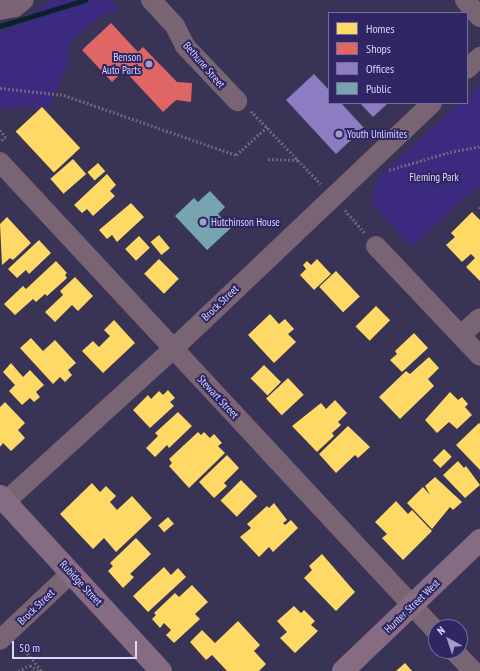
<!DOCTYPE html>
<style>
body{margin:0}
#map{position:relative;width:480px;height:671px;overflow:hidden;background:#393455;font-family:"PT Sans Narrow",sans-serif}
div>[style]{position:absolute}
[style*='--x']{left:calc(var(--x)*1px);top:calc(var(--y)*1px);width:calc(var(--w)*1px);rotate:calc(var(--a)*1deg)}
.green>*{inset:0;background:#3b2a7f}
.homes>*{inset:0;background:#ffd966;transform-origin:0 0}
.shops>*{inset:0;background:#e06666}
.offices>*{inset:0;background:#8e7cc3}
.public>*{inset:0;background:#76a5af}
.stream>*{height:5px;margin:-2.5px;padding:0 2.5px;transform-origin:2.5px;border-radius:2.5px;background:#0c212b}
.path>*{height:2.5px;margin-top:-1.25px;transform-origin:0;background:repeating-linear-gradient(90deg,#706375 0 2px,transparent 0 4px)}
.minor>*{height:20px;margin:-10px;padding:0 10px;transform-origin:10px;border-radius:10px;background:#796474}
.major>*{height:22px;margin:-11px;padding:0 11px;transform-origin:11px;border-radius:11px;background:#856c83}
.dots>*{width:11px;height:11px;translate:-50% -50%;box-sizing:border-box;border:2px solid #2f2663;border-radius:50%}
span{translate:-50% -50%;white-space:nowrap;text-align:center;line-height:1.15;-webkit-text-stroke:4px #2f2663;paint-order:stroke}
.poi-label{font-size:11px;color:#d8d7fd}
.right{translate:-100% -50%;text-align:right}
.left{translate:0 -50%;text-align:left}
.street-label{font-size:11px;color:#d8d7fd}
.park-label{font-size:11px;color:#dedefa}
.legend{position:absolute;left:328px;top:12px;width:140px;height:92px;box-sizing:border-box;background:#2f2663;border:1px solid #736da1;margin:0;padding:5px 7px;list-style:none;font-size:12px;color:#d8d7fd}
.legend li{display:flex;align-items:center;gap:8px;height:20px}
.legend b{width:20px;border:1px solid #736da1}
.north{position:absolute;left:428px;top:619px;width:40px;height:40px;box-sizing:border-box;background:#2f2663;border:1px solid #736da1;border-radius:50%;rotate:320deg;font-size:11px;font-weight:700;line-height:16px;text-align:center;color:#d8d7fd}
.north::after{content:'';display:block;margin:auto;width:14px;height:18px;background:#a09ec2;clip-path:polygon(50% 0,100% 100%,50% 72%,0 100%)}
.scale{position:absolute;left:12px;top:641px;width:125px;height:18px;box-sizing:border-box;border:2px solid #d8d7fd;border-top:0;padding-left:5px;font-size:12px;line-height:14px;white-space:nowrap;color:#d8d7fd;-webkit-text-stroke:3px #2f2663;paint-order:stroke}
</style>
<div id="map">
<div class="green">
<i style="clip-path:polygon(52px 0,112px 0,120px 11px,102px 15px,70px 42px,69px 60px,50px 106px,0 109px,0 31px,9px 29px)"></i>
<i style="clip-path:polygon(480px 85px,480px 185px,411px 247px,371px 202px,379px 176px,460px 103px,467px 103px,467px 97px)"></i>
</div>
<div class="homes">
<i style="left:42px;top:107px;width:56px;height:36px;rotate:47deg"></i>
<i style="left:73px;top:159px;width:20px;height:30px;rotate:49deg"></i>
<i style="left:98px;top:163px;width:11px;height:14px;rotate:49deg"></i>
<i style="clip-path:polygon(107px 174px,116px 185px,110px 191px,115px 196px,93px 216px,87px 209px,82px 213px,74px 205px)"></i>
<i style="clip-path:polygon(131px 203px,144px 217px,117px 242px,112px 235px,107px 239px,99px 230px)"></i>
<i style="clip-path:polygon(472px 212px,480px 220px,480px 281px,466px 267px,475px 258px,471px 254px,462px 262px,446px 245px,455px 237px,451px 233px)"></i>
<i style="clip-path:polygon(7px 217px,31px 243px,13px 260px,10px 258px,2px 265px,0 224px)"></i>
<i style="left:159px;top:235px;width:17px;height:11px;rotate:50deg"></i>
<i style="left:139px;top:236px;width:16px;height:19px;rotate:47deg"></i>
<i style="clip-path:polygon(39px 240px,51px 253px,29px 274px,26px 270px,17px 278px,8px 269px)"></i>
<i style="left:159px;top:259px;width:28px;height:21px;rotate:45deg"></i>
<i style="clip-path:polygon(317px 259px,331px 274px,314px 290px,300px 275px,306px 269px,303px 265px,307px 261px,311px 265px)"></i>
<i style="clip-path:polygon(56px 261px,67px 273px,65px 275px,67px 278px,47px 296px,45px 294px,36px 302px,33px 299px,15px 315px,4px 304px,23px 286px,26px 289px)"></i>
<i style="left:336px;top:271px;width:35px;height:23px;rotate:47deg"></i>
<i style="clip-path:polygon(75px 277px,93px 296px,78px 311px,72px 305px,55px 322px,45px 312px,63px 295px,60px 291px)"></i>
<i style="left:376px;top:306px;width:20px;height:29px;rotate:45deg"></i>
<i style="clip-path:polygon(270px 314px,279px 324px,285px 319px,294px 329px,288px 334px,296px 342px,274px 363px,248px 335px)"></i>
<i style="clip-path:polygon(114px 320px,135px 343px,103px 373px,82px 351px,93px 341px,99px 347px,110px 336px,104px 330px)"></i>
<i style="clip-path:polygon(414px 333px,428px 348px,402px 372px,390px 360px,397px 354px,395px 351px)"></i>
<i style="clip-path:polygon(31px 338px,43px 351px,55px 340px,76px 363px,68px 370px,72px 375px,65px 382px,60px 377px,53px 384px,20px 348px)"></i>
<i style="clip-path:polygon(429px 357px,439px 368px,428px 379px,434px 386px,400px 419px,379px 397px,406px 371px,410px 374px)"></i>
<i style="clip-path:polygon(11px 363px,23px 377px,30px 370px,44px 385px,36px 392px,40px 397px,34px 402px,30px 398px,22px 405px,9px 391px,15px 385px,3px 372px)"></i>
<i style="left:264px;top:365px;width:24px;height:19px;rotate:45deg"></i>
<i style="left:288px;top:378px;width:23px;height:30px;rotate:47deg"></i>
<i style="clip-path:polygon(168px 390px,175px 398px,170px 402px,174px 406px,150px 428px,133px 410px,148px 395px,151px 399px,159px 391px,163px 395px)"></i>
<i style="clip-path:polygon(450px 392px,458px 400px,462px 397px,468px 404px,465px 407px,472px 415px,457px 429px,449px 422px,437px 433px,425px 420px)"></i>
<i style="clip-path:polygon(335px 400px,347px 413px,338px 422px,341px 425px,332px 433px,334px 436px,317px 452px,292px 426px,321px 403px,326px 409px)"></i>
<i style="clip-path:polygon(5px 402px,25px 423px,18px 430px,25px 438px,11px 451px,3px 443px,0 447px,0 407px)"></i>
<i style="clip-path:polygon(178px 412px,192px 426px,169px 448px,167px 445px,155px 457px,146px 448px,158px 436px,155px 433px)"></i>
<i style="clip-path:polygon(479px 423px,480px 424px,480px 470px,456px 445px)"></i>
<i style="clip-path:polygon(348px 426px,370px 447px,358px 458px,355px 455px,336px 473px,319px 454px)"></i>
<i style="clip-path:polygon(198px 432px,201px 435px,204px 432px,210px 438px,214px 434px,222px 443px,218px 446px,225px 453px,189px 488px,169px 466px,172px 463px,169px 459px)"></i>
<i style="left:444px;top:449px;width:11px;height:16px;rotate:45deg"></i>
<i style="clip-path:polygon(227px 455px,239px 468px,224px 483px,227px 486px,214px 498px,199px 482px)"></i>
<i style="clip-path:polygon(458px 461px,464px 468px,466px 466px,480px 485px,465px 498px,443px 475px)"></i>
<i style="clip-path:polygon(435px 477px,462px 502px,453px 510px,450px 507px,432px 529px,407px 503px,423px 487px,430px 495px,425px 486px)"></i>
<i style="left:241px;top:480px;width:23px;height:29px;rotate:45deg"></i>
<i style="clip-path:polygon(92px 483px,100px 492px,106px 486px,116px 496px,110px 502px,117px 510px,132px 496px,152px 518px,116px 552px,104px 538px,93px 549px,60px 514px)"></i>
<i style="clip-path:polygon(396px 501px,408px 514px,412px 510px,432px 531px,403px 560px,382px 538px,387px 534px,375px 522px)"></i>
<i style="clip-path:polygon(274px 503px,287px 520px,283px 523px,285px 525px,291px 520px,298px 528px,273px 552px,269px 547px,259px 557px,240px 537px,251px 528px,247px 524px,267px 506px,269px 508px)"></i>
<i style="left:168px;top:517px;width:9px;height:13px;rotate:49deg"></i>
<i style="clip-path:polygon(136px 538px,151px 554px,130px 574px,134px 577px,123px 588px,108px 571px,113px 566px,110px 563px)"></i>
<i style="clip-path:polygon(322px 554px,355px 592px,336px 611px,304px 578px,312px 570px,309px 566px)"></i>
<i style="clip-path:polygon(164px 567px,171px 575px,178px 568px,186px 577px,148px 612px,133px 596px)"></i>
<i style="clip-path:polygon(192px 585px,208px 602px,195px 614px,200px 619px,174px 643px,166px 635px,171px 630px,164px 623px,160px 628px,152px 619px,156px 615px,154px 613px,175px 593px,179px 597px)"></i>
<i style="clip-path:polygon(294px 606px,301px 613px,304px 610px,315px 621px,311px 625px,318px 631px,295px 653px,280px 638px,287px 632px,277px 621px)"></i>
<i style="clip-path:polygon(238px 621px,260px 645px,254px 651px,266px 664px,259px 671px,227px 671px,212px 655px,206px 660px,190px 642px,202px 630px,215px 643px)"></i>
<i style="clip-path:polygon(405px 663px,412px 671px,396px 671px)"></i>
</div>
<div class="shops">
<i style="clip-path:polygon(111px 23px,138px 52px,143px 47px,177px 82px,192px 83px,191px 102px,176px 100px,163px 112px,124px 70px,112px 82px,82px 50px)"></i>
</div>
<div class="offices">
<i style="clip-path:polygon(314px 74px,329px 90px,329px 103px,341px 103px,364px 128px,336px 154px,286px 100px)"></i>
<i style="clip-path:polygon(360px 103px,388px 103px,373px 117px)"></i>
</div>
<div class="public">
<i style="clip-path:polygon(210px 191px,225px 207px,218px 214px,231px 228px,207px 250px,175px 216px,194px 198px,198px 202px)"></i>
</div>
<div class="stream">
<i style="--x:0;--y:26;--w:89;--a:-17"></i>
</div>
<div class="path">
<i style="--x:0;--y:88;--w:64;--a:6.2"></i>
<i style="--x:64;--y:95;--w:182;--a:19.2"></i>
<i style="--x:236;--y:155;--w:42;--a:-42.1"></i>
<i style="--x:251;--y:111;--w:101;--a:46.2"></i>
<i style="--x:0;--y:130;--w:9;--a:49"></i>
<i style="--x:6;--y:137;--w:8;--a:140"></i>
<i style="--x:268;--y:159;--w:31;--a:2"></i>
<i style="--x:389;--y:170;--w:64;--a:-16.4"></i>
<i style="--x:450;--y:152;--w:31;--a:-11"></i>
<i style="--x:480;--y:207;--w:3;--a:90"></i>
<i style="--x:345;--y:210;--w:30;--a:49"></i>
<i style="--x:20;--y:644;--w:35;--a:51"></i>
<i style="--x:18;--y:671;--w:13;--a:-27"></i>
<i style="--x:30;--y:665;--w:10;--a:37"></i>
</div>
<div class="minor">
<i style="--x:151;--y:0;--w:35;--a:47"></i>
<i style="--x:175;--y:26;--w:22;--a:63"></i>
<i style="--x:185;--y:46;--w:76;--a:46.6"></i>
<i style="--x:465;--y:0;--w:23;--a:49"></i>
<i style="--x:0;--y:10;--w:15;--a:-11"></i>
<i style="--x:15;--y:7;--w:11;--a:-38"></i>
<i style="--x:467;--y:69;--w:18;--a:-43"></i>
<i style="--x:0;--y:162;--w:640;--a:47.09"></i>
<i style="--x:376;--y:246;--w:151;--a:46.6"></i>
<i style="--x:461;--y:335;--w:25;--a:-42"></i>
<i style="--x:5;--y:502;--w:227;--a:-42.3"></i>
<i style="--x:173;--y:349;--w:357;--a:-43.5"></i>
<i style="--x:0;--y:640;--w:98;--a:-43.3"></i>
<i style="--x:454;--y:651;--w:28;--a:46"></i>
</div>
<div class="major">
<i style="--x:0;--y:496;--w:238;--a:47.4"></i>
<i style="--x:343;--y:671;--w:190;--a:-43.7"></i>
</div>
<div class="dots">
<i style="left:149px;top:64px;background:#a09ec2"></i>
<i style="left:339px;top:134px;background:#a09ec2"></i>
<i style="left:203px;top:222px;background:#a09ec2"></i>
</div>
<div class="poi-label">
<span class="right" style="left:141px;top:64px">Benson<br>Auto Parts</span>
<span class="left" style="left:347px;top:134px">Youth Unlimites</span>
<span class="left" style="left:211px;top:222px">Hutchinson House</span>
</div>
<div class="street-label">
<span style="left:204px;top:65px;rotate:49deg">Bethune Street</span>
<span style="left:220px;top:303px;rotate:-44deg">Brock Street</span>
<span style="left:218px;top:397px;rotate:47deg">Stewart Street</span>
<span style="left:81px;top:583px;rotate:47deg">Rubidge Street</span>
<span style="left:412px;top:606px;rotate:-44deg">Hunter Street West</span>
<span style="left:36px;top:607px;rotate:-44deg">Brock Street</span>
</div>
<div class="park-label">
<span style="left:434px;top:177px">Fleming Park</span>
</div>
<ul class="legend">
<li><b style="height:11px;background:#ffd966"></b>Homes</li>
<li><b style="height:11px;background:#e06666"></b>Shops</li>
<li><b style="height:11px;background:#8e7cc3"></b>Offices</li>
<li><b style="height:11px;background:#76a5af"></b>Public</li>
</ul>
<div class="north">N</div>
<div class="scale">50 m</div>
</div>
